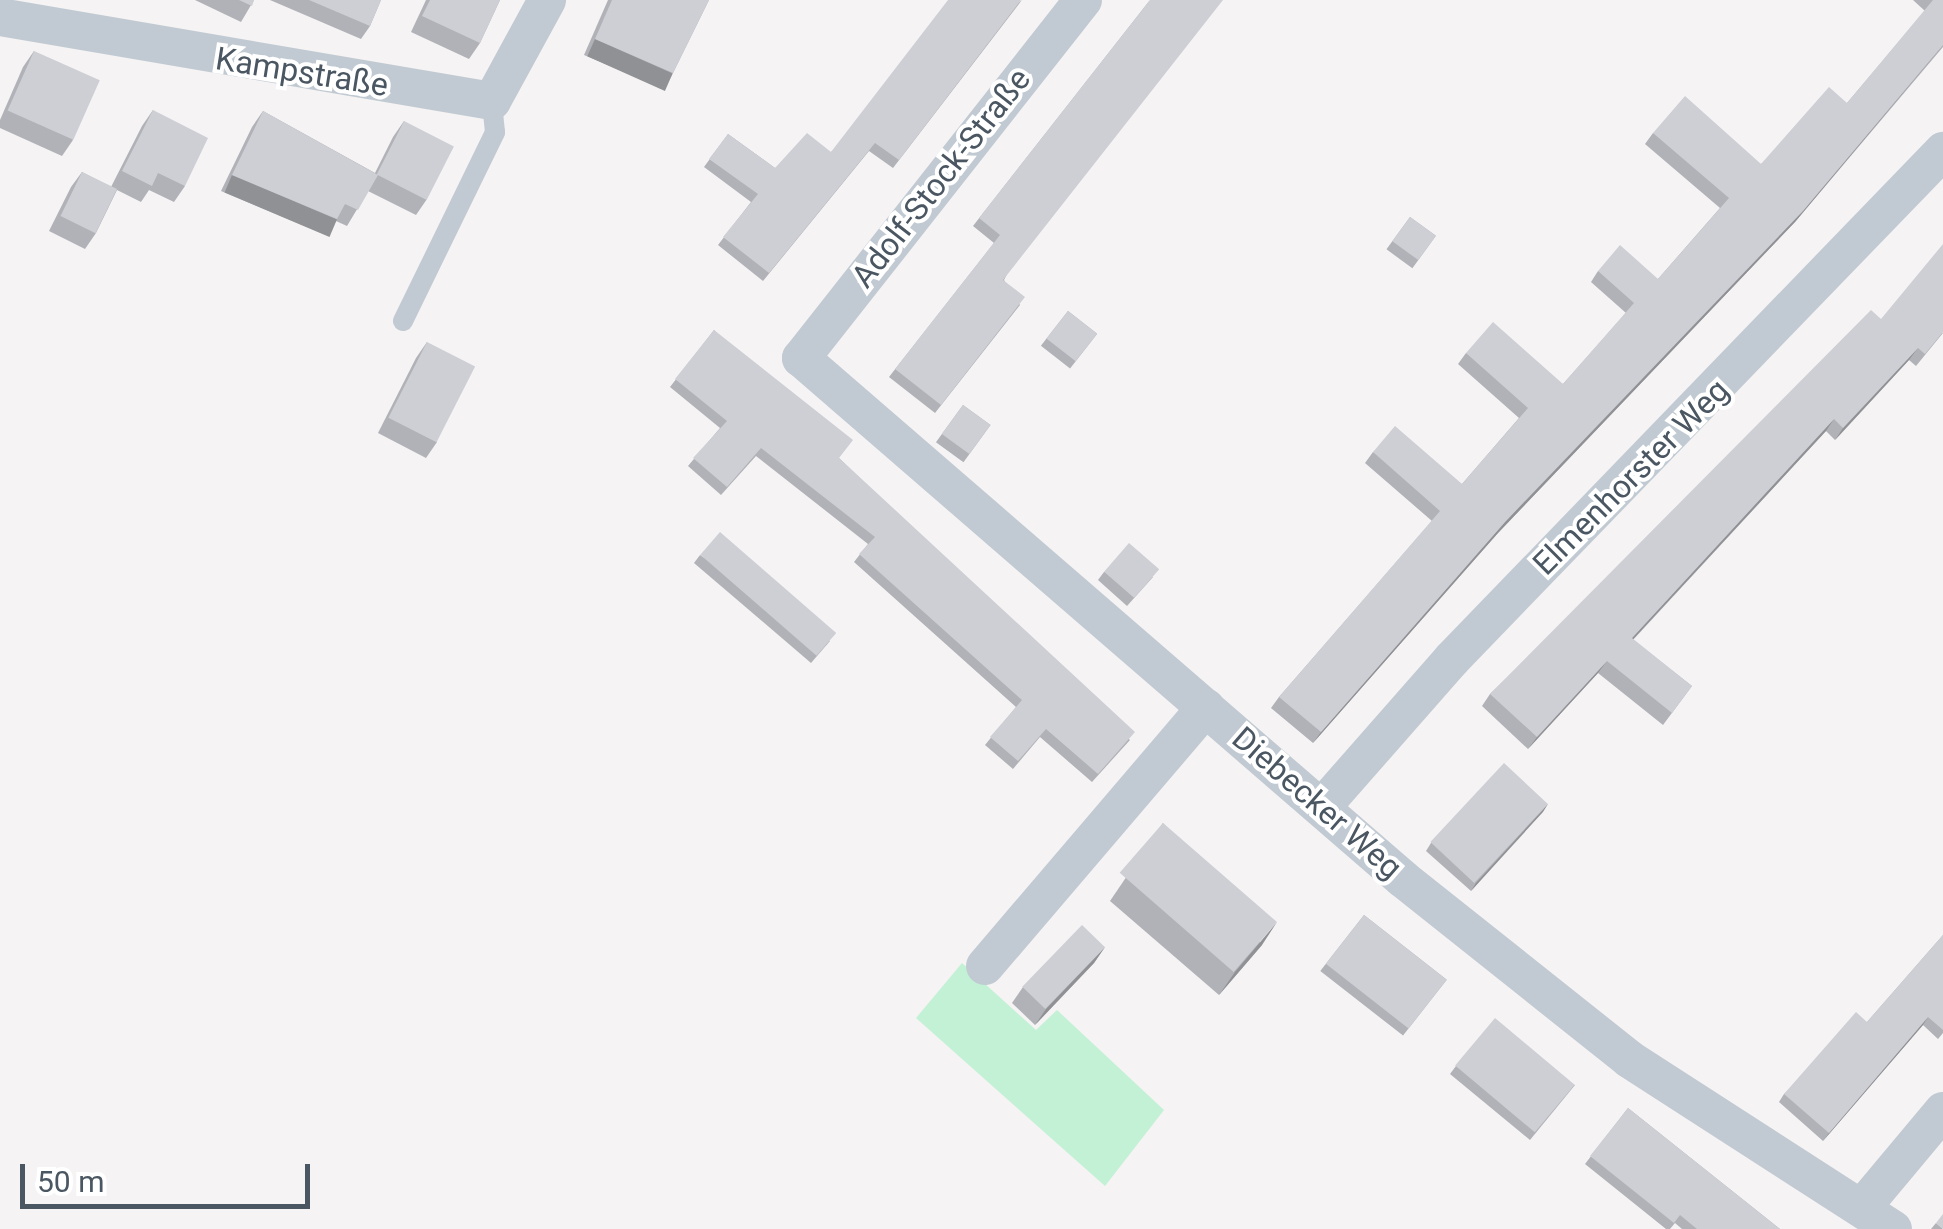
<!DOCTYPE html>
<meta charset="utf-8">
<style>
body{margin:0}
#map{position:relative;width:1943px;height:1229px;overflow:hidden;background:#f5f3f3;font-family:Roboto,sans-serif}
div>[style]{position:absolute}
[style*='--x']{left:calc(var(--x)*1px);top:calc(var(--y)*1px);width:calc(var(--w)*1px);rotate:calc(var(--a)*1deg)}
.green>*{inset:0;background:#c3f1d5}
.service>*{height:20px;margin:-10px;padding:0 10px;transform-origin:10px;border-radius:10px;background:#c1cad2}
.minor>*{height:38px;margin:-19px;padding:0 19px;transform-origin:19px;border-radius:19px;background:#c1cad2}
.wall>*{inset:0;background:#b0b2b7;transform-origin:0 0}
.shaded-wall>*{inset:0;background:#909195;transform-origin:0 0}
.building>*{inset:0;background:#cdcfd5;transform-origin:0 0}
span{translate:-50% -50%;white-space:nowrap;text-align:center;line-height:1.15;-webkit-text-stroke:8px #fff;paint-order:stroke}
.street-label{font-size:32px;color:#4a5661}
.scale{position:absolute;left:20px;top:1164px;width:290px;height:45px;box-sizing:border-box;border:5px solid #4a5661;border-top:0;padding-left:12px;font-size:30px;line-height:35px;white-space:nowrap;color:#4a5661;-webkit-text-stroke:8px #fff;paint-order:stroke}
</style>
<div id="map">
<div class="green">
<i style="clip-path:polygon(962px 963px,1036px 1030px,1057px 1010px,1164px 1110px,1105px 1186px,916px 1018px)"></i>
</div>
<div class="service">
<i style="--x:403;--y:321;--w:210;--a:-64"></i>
<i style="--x:495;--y:132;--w:31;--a:-96"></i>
</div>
<div class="minor">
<i style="--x:1083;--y:0;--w:456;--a:128.2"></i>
<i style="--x:801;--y:358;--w:796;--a:40.87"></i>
<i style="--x:1403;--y:879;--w:289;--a:38.5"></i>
<i style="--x:1629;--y:1059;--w:314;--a:32.8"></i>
<i style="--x:0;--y:17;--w:499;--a:9.7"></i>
<i style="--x:492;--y:101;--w:115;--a:-61.4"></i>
<i style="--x:1322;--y:807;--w:197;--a:-48.7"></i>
<i style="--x:1452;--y:659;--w:707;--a:-45.97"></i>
<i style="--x:985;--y:966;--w:340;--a:-49.5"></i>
<i style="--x:1866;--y:1203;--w:120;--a:-50.1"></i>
</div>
<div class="wall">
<i style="clip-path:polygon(195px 0,254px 0,241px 22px)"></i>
<i style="clip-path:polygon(270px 0,381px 0,370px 26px,361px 39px)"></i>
<i style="clip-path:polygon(426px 0,500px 0,480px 43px,469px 59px,411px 32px)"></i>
<i style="clip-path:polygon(608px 0,709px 0,673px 73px,662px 88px,584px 55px)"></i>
<i style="clip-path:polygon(1022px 0,893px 168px,869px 151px,763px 281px,718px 245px,751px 202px,704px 167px,728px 134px,775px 168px,831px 152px)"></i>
<i style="clip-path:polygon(1150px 0,1004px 280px,1020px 305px,935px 413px,889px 377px,994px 243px,973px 226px)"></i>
<i style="clip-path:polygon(1913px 0,1943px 0,1943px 47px,1795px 222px,1498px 533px,1313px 743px,1271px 708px,1279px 697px,1432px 521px,1365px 463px,1373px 452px,1462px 484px,1519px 418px,1458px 364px,1466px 353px,1563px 384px,1626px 313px,1591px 282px,1598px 271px,1658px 279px,1720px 208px,1645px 144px,1653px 133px,1761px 164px,1847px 103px,1925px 11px)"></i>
<i style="clip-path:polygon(34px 51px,73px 140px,62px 156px,0 128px,0 120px,23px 67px)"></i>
<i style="clip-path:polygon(153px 110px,185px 186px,174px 202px,149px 190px,141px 202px,117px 190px,96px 233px,85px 249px,49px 231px,71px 187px,82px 172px,111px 187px,142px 126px)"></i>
<i style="clip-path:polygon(263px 111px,375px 173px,393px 137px,404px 121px,427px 199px,416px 215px,368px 191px,347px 226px,336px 221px,326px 235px,221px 191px,252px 127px)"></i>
<i style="left:1410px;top:217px;width:32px;height:40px;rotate:36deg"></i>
<i style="left:1068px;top:311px;width:37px;height:44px;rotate:38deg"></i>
<i style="clip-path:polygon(1881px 319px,1943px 333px,1916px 366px,1909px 360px,1835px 440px,1826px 431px,1633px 640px,1692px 686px,1663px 725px,1598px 673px,1528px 749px,1482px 706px,1490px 694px)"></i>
<i style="clip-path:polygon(714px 330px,839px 458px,1130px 740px,1092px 782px,1040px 737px,1013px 769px,985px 745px,1016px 707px,854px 562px,868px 544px,756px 456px,721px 495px,688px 466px,720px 428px,670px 387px)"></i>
<i style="clip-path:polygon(427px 342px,437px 442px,426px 458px,378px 433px,416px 358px)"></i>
<i style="left:963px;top:405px;width:34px;height:46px;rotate:36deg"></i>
<i style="clip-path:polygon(700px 555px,830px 641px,811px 663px,694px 563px)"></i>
<i style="clip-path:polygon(1104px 572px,1153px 577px,1127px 606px,1098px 580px)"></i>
<i style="clip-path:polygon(1548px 804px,1471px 891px,1426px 851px,1431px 843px)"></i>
<i style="clip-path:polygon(1163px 823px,1262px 945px,1219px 995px,1110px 901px)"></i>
<i style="left:1364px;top:915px;width:105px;height:71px;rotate:38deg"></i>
<i style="clip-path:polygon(1943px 935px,1943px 1033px,1938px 1039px,1923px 1025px,1823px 1141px,1779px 1102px,1784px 1094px,1867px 1022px)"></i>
<i style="clip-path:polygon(1105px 947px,1094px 963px,1035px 1025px,1012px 1003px,1023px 987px)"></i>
<i style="clip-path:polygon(1456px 1066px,1575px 1085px,1530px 1140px,1450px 1074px)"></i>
<i style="clip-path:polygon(1628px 1108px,1780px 1229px,1682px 1229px,1675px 1223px,1670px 1229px,1666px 1229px,1585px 1164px)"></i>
<i style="clip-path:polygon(1936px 1223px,1943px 1229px,1931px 1229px)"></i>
</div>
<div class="shaded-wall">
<i style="left:595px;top:39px;width:85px;height:19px;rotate:24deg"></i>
<i style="clip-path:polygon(1943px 45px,1795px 222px,1498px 533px,1313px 743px,1321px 732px,1505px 522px)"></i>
<i style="left:232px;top:175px;width:114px;height:19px;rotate:23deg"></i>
<i style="clip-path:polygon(1918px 348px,1909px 360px,1835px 440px,1843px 428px)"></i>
<i style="clip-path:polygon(1834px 419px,1826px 431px,1623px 650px,1632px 638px)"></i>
<i style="clip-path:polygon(1607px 661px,1598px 673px,1528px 749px,1537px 737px)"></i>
<i style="clip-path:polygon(1548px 804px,1543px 812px,1471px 891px,1476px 883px)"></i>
<i style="clip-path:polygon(1277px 922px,1262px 945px,1219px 995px,1235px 972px)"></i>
<i style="clip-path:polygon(1105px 947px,1094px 963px,1035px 1025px,1046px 1009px)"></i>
<i style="clip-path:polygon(1928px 1017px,1923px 1025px,1823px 1141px,1829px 1133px)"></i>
</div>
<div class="building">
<i style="clip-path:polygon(239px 0,254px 0,252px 6px)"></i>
<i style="clip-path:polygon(309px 0,381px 0,370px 26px)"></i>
<i style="clip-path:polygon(430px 0,500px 0,480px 43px,422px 16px)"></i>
<i style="clip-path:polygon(612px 0,709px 0,673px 73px,595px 39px)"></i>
<i style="clip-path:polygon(948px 0,1021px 0,899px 160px,875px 143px,769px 273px,723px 237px,758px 194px,709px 159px,728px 134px,775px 168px,807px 133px,831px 152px)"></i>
<i style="clip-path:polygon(1150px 0,1223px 0,1003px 280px,1025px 297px,941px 405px,895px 369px,1000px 235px,979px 218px)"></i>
<i style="clip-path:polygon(1933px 0,1943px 0,1943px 45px,1803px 211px,1505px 522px,1321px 732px,1279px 697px,1440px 511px,1373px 452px,1395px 426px,1462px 484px,1528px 408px,1466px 353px,1493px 322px,1563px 384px,1634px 303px,1598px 271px,1620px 245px,1658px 279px,1729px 198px,1653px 133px,1685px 96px,1761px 164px,1829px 87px,1847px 103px)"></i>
<i style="left:34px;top:51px;width:72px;height:65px;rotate:24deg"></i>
<i style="clip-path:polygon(153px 110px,208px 138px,185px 186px,158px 173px,152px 186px,122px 171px)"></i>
<i style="clip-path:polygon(263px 111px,378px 175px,358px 210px,345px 204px,337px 219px,232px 175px)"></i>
<i style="left:404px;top:121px;width:56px;height:60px;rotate:27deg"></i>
<i style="left:82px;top:172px;width:39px;height:49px;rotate:26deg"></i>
<i style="left:1410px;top:217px;width:32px;height:30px;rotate:36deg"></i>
<i style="clip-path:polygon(1943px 244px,1943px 332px,1925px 354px,1918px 348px,1843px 428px,1834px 419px,1632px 638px,1692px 686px,1672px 713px,1607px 661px,1537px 737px,1490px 694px,1871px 310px,1881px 319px)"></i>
<i style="left:1068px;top:311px;width:37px;height:35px;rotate:38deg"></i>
<i style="clip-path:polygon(714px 330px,853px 440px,839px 458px,1135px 732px,1098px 774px,1046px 729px,1018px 761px,990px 737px,1022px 700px,859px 554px,875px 537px,761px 448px,727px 487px,693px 458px,727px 421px,675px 379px)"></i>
<i style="left:427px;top:342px;width:54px;height:85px;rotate:27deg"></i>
<i style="left:963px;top:405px;width:34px;height:36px;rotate:36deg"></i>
<i style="left:720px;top:532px;width:154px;height:30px;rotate:41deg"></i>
<i style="left:1129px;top:543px;width:40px;height:38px;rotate:41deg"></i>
<i style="left:1504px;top:763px;width:60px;height:108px;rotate:43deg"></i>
<i style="left:1163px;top:823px;width:151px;height:66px;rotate:41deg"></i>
<i style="left:1364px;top:915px;width:105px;height:62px;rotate:38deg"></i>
<i style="left:1082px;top:925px;width:32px;height:86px;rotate:44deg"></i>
<i style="clip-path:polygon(1943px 935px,1943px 1030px,1928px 1017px,1829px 1133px,1784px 1094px,1856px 1012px,1867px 1022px)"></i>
<i style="left:1495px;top:1018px;width:104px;height:62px;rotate:40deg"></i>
<i style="clip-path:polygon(1628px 1108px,1780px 1229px,1697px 1229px,1680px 1215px,1674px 1223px,1590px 1156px)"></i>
<i style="clip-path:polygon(1943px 1214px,1943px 1229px,1936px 1223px)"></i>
</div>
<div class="street-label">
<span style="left:302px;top:72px;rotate:9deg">Kampstraße</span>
<span style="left:941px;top:178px;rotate:-52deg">Adolf-Stock-Straße</span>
<span style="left:1631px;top:477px;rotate:-45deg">Elmenhorster Weg</span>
<span style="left:1317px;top:803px;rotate:41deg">Diebecker Weg</span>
</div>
<div class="scale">50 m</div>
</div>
